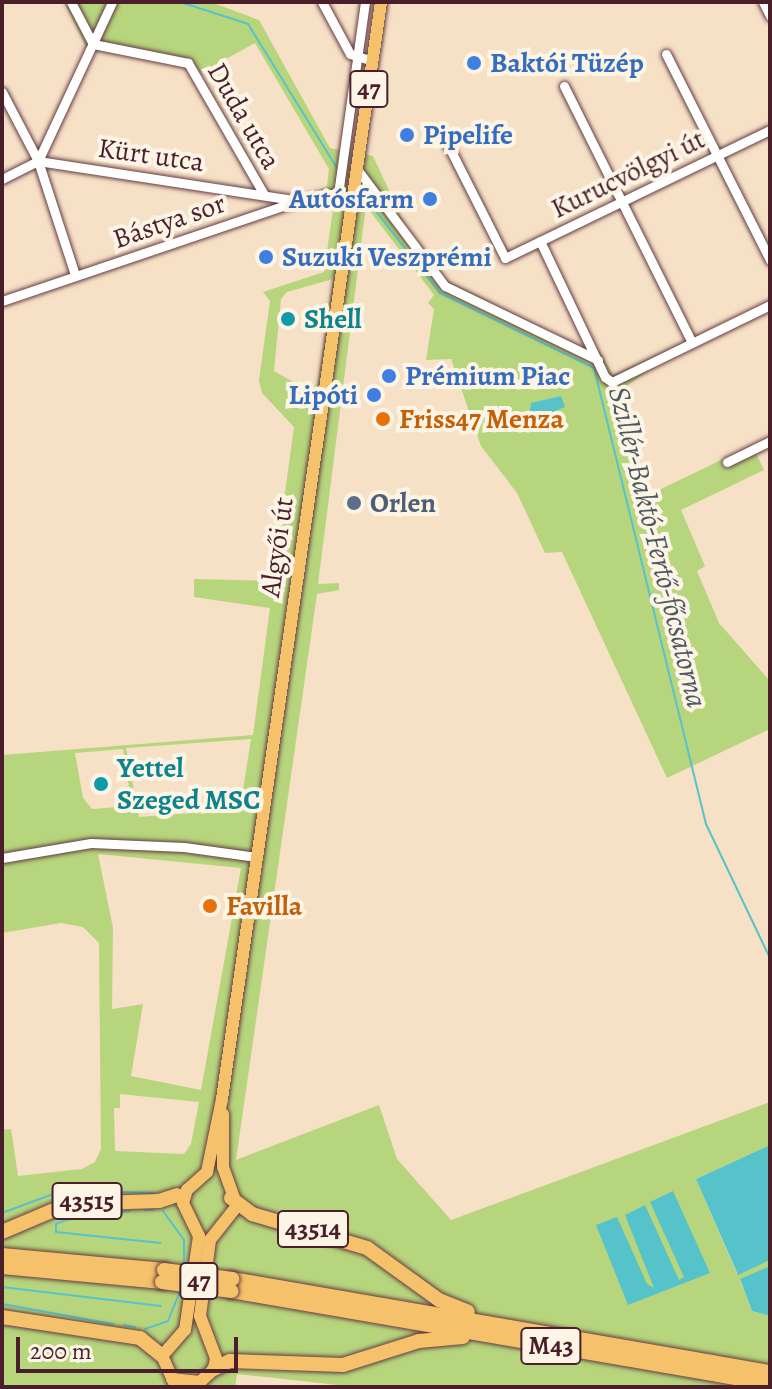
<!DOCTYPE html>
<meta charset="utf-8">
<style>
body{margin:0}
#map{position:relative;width:772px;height:1389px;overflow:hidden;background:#f6e0c6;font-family:Alegreya,serif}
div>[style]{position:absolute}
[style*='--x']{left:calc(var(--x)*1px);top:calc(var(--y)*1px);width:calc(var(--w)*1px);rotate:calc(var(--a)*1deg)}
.green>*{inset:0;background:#b7d57c}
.water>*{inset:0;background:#56c3cb}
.stream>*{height:2px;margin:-1px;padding:0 1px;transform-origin:1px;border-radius:1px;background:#56c3cb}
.roads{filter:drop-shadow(0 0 2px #643c42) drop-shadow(0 0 2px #643c42)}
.minor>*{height:9px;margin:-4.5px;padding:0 4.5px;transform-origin:4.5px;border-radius:4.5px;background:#fff}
.major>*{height:12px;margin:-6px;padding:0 6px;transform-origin:6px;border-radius:6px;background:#f5c16b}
.highway>*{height:14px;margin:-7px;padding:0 7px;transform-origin:7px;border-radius:7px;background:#f5c16b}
.bridges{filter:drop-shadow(0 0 2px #643c42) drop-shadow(0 0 2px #643c42)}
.highway-bridge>*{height:14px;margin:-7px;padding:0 7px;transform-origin:7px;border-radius:7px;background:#f5c16b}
.dots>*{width:22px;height:22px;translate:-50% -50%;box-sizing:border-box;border:4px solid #fcf5e5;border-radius:50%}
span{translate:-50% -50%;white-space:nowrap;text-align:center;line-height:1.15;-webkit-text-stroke:8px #fcf5e5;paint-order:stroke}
.shield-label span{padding:2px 6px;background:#fcf5e5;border:2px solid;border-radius:6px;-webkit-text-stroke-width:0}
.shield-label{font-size:26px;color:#4a1f2b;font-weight:700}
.shop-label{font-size:28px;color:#366cbe;font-weight:700}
.left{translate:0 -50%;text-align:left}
.right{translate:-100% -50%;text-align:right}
.street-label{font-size:28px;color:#4a1f2b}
.culture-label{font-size:28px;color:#0d838f;font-weight:700}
.food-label{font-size:28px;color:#c56008;font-weight:700}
.service-label{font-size:28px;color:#4e5e75;font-weight:700}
.water-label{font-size:30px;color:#4e5863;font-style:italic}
.frame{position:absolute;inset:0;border:4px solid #4a1f2b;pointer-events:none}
.scale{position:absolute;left:16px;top:1337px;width:222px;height:36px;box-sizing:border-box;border:4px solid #4a1f2b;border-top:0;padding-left:10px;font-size:24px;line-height:28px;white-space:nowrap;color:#4a1f2b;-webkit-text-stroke:6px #fcf5e5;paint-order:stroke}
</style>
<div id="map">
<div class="green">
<i style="clip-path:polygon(evenodd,64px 2px,211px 2px,259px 20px,330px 148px,373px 156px,405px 225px,442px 278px,594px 354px,600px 351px,613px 375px,697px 336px,620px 391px,637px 459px,653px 493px,752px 445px,764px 470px,681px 510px,705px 566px,697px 571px,719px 623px,770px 681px,770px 729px,667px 778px,562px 552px,545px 553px,517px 493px,481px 446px,451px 359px,426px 360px,434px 309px,428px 303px,434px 295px,366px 206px,318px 584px,339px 583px,339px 590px,317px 594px,236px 1160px,379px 1105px,397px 1159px,451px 1220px,770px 1102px,770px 1145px,696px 1179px,737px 1274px,770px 1260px,770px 1266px,740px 1280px,752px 1311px,770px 1316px,770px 1387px,355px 1387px,237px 1374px,235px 1387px,2px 1387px,2px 1130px,11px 1129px,18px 1176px,82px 1169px,95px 1162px,101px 1149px,99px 943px,83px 927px,61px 923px,2px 933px,2px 755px,253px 735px,270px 608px,194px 597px,194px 579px,273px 581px,294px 427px,262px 393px,259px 380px,270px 301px,263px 292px,324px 272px,334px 203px,315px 192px,327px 186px,329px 169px,255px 43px,193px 77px,184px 62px,87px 49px,64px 2px,333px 279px,316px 395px,274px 371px,281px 299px,287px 292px,333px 279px,64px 2px,251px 739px,242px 796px,234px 798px,232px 810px,139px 817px,126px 748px,251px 739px,64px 2px,123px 749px,132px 806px,92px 809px,83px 798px,75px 753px,123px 749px,64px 2px,98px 854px,241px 868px,201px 1090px,131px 1076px,143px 1004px,112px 1009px,113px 928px,98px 854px,64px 2px,120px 1094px,199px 1102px,191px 1144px,184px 1154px,115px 1151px,114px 1108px,120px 1108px,120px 1094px)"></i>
</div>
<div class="water">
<i style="clip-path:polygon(561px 396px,565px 407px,533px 420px,529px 415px,531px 403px)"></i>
<i style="clip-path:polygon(770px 1145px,770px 1260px,738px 1275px,696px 1179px)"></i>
<i style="clip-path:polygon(673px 1191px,710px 1273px,628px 1305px,596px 1225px,617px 1217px,647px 1284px,654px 1288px,625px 1215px,645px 1205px,679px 1280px,684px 1277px,650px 1202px)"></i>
<i style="clip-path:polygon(770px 1266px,770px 1316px,752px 1311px,740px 1279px)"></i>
</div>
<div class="stream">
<i style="--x:180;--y:2;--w:71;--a:17.9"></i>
<i style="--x:248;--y:24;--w:172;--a:58.3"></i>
<i style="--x:360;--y:191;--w:130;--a:51.9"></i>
<i style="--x:440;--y:293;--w:171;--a:26"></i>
<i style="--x:594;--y:368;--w:470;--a:76.2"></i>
<i style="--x:706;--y:824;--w:148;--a:64.5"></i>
<i style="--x:144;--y:1210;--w:9;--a:0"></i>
<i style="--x:130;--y:1211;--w:65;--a:172"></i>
<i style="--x:66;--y:1220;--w:11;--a:158"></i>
<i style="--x:56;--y:1224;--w:8;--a:90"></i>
<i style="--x:56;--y:1232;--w:105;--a:6"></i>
<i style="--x:163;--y:1211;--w:36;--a:54"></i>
<i style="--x:184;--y:1240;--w:25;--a:90"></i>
<i style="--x:2;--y:1213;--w:66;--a:-20.4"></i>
<i style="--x:64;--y:1190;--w:90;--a:1.9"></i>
<i style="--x:2;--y:1287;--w:160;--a:6.8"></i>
<i style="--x:2;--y:1304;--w:113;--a:10.2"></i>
<i style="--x:124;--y:1325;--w:11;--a:10"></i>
<i style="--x:145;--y:1329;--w:24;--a:-19"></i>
<i style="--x:168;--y:1321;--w:32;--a:-68"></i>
</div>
<div class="roads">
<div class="minor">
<i style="--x:71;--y:2;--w:47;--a:62.4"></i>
<i style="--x:93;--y:44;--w:97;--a:11.3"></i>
<i style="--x:188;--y:63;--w:150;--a:60"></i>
<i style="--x:322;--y:2;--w:59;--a:61.7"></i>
<i style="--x:350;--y:54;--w:24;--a:17"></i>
<i style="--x:763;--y:2;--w:16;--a:63"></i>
<i style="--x:666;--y:54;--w:231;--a:63.2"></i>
<i style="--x:564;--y:86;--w:287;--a:63.5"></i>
<i style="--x:2;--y:92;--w:78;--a:62.4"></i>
<i style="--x:38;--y:161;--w:120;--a:72"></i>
<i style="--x:446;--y:141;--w:131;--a:63.2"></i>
<i style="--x:505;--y:258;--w:294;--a:-25.8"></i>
<i style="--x:38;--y:161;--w:175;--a:-65"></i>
<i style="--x:357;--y:169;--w:146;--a:53.1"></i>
<i style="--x:445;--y:286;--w:170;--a:25.8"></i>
<i style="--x:2;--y:179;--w:40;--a:-26.6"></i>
<i style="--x:38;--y:161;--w:263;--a:8.7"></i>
<i style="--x:338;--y:194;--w:194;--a:-82"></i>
<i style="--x:540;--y:241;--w:151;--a:64.5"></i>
<i style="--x:605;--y:377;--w:9;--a:36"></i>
<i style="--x:612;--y:382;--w:176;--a:-26"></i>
<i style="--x:2;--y:301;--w:312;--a:-18.7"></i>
<i style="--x:298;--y:201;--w:34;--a:-12"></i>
<i style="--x:331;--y:194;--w:22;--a:10"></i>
<i style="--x:727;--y:462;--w:48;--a:-26"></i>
<i style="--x:2;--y:858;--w:90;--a:-9.6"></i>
<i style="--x:91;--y:843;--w:93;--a:2.5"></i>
<i style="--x:184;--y:847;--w:73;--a:7.9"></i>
</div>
<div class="major">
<i style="--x:172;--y:1379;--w:28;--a:6"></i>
<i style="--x:200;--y:1382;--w:19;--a:-43"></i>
<i style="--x:214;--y:1369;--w:11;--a:-80"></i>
<i style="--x:216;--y:1358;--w:45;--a:-110.9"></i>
<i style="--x:200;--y:1316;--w:77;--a:-82.5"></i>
<i style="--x:210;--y:1240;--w:43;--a:-51.5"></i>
<i style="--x:237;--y:1206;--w:41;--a:-109.7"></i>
<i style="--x:223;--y:1167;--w:53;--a:-90"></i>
<i style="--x:176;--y:1387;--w:34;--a:-114"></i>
<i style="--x:162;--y:1356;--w:35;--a:-49"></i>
<i style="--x:185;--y:1330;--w:95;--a:-81.5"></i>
<i style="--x:199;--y:1236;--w:37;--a:-116"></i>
<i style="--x:183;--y:1203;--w:14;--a:-73"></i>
<i style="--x:187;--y:1190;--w:27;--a:-42"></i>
<i style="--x:207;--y:1172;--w:75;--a:-78.4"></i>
<i style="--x:222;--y:1099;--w:1108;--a:-81.75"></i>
</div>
<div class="highway">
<i style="--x:231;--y:1198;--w:26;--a:37"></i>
<i style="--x:252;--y:1214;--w:120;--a:16.5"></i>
<i style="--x:367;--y:1248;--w:89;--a:35.8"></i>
<i style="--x:439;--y:1300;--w:31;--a:22"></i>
<i style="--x:2;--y:1232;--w:72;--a:-23"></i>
<i style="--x:68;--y:1204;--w:91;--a:-1.9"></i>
<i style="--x:159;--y:1201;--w:19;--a:-18"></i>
<i style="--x:2;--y:1255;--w:163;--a:5.3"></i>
<i style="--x:2;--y:1267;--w:161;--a:5.4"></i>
<i style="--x:232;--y:1279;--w:546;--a:9.81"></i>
<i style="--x:231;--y:1291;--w:547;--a:9.79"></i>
<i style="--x:2;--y:1317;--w:140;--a:8.7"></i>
<i style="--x:140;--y:1338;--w:28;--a:39"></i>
<i style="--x:214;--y:1369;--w:18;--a:-27"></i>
<i style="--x:230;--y:1361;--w:113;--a:2"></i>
<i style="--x:343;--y:1365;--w:80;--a:-17.5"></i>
<i style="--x:419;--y:1341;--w:44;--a:-5.2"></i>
</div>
</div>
<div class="bridges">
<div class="highway-bridge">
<i style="--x:164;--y:1270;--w:69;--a:7.5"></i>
<i style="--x:162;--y:1282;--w:70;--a:7.4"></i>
</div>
</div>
<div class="dots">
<i style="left:474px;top:63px;background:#3f7fe0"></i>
<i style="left:407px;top:135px;background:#3f7fe0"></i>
<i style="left:430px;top:199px;background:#3f7fe0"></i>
<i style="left:266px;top:257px;background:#3f7fe0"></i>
<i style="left:288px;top:319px;background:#0f9aa8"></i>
<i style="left:389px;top:376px;background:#3f7fe0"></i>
<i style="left:374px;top:395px;background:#3f7fe0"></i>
<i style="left:383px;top:419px;background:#e8710a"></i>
<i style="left:354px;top:503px;background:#5c6f8a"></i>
<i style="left:101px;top:784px;background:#0f9aa8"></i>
<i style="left:210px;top:906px;background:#e8710a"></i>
</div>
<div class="shield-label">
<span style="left:369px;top:89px">47</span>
<span style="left:87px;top:1201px">43515</span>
<span style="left:313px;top:1229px">43514</span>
<span style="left:199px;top:1281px">47</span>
<span style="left:551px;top:1346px">M43</span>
</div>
<div class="shop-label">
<span class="left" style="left:490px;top:63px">Baktói Tüzép</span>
<span class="left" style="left:423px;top:135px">Pipelife</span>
<span class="right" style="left:414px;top:199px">Autósfarm</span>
<span class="left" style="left:282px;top:257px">Suzuki Veszprémi</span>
<span class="left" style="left:405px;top:376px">Prémium Piac</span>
<span class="right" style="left:358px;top:395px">Lipóti</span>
</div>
<div class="street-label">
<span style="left:244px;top:116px;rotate:60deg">Duda utca</span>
<span style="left:151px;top:155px;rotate:8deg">Kürt utca</span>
<span style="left:628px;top:174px;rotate:-26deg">Kurucvölgyi út</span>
<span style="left:169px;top:221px;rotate:-19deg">Bástya sor</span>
<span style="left:277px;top:547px;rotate:-82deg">Algyői út</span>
</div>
<div class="culture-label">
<span class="left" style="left:304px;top:319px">Shell</span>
<span class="left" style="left:117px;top:784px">Yettel<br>Szeged MSC</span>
</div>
<div class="food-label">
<span class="left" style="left:399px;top:419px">Friss47 Menza</span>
<span class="left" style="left:226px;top:906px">Favilla</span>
</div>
<div class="service-label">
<span class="left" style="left:370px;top:503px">Orlen</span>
</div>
<div class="water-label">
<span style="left:658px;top:547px;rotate:76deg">Szillér-Baktó-Fertő-főcsatorna</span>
</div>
<div class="frame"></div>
<div class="scale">200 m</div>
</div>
